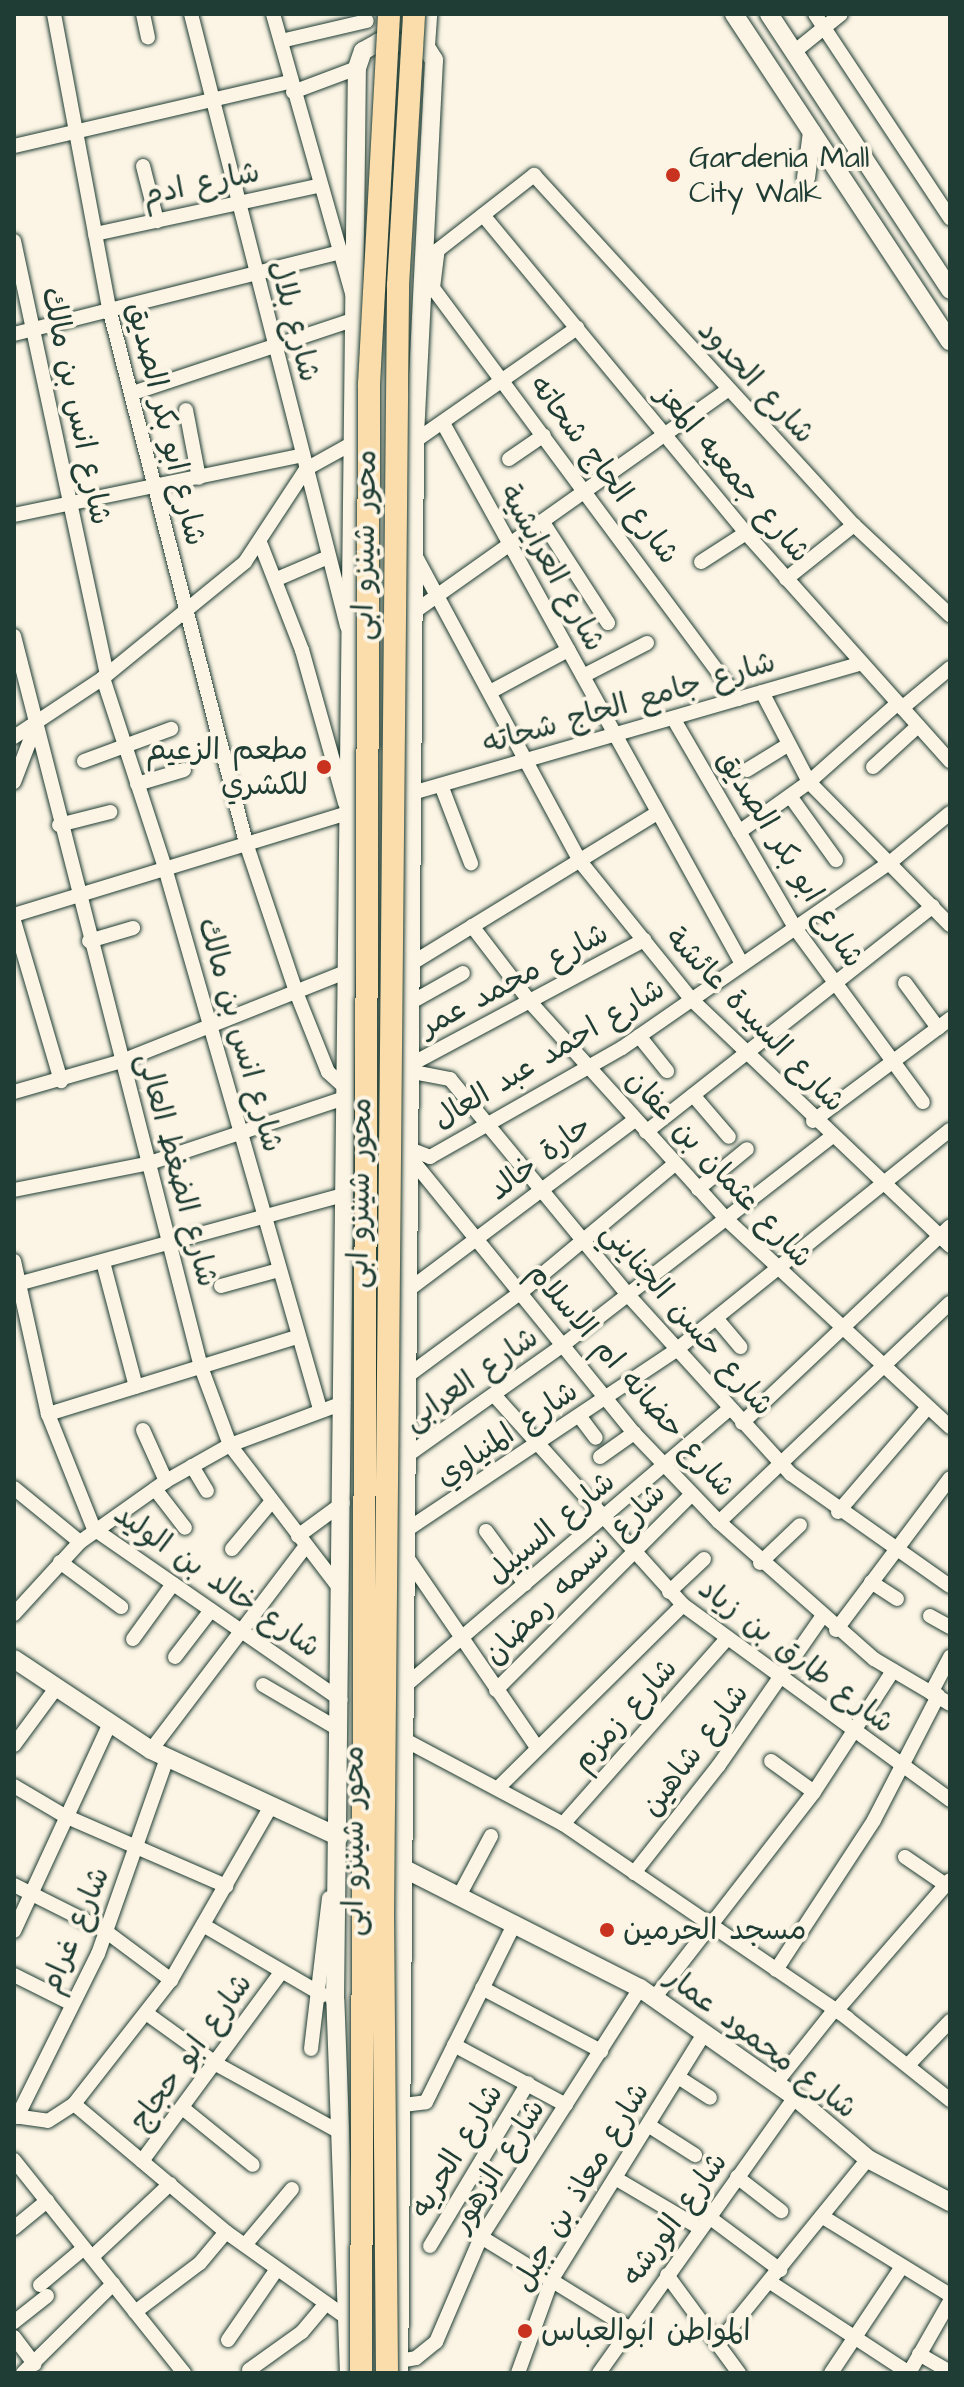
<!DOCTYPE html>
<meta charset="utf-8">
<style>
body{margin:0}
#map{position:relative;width:964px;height:2387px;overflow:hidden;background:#fcf5e5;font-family:"Architects Daughter","Playpen Sans Arabic",sans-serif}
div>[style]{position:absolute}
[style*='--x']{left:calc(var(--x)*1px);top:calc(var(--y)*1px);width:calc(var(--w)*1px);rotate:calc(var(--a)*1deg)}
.roads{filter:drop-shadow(0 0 2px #1f3d34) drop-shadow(0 0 2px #1f3d34)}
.minor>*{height:14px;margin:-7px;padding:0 7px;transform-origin:7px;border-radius:7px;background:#fcf5e5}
.tertiary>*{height:18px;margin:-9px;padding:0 9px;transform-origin:9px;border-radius:9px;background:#fcf5e5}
.bridges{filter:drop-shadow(0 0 2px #1f3d34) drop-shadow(0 0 2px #1f3d34)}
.primary-bridge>*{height:22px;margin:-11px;padding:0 11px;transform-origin:11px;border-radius:11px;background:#faddab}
.dots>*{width:22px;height:22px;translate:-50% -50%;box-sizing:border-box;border:4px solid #fcf5e5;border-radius:50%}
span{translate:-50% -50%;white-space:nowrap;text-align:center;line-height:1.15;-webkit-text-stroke:8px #fcf5e5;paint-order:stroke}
.poi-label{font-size:30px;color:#1f3d34}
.left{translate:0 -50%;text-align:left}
.right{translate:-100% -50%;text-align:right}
.street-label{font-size:30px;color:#1f3d34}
.frame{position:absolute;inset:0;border:16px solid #1f3d34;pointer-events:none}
</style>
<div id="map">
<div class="roads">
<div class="minor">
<i style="--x:54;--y:14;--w:303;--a:79.4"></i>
<i style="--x:110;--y:312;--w:548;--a:75.63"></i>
<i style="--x:246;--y:843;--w:157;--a:71.4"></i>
<i style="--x:296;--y:992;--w:86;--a:68.2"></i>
<i style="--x:328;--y:1072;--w:25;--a:42"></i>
<i style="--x:143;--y:14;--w:24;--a:78"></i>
<i style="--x:191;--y:14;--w:632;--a:75.7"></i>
<i style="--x:273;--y:14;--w:291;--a:74.2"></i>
<i style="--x:815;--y:14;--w:245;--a:56.5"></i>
<i style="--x:281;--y:41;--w:88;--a:-13.1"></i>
<i style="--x:428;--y:46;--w:32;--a:-86"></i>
<i style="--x:794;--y:52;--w:60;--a:-39"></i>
<i style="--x:293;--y:92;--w:68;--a:-20.6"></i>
<i style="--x:14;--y:146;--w:283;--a:-13.1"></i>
<i style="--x:143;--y:166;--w:57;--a:75.7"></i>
<i style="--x:483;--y:215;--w:413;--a:50.4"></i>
<i style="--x:746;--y:533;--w:306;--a:48.2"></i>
<i style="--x:95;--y:234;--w:227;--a:-12.2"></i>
<i style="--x:14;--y:241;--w:443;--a:77.9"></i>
<i style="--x:424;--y:261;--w:140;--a:-38"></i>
<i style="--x:534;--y:175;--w:474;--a:47.6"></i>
<i style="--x:854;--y:525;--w:132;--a:43.2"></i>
<i style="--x:424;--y:276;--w:527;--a:53.41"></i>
<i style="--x:433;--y:288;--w:38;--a:-83"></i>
<i style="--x:14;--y:334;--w:332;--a:-14.1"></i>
<i style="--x:133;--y:393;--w:234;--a:-18.4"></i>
<i style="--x:186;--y:410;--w:69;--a:79.2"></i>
<i style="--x:444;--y:425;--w:616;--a:61.06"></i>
<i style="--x:415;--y:441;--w:198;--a:-34.9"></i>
<i style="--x:509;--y:459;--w:42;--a:-34.4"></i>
<i style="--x:14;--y:515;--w:295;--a:-11.7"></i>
<i style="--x:544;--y:524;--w:118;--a:57.1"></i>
<i style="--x:261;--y:545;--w:113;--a:68.7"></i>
<i style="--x:302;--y:650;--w:159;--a:74.3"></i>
<i style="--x:414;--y:553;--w:349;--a:61.7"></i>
<i style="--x:579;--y:860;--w:179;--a:51.1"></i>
<i style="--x:691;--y:999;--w:358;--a:43.6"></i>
<i style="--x:701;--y:562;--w:54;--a:-32.8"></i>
<i style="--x:277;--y:579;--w:53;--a:-23.2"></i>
<i style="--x:786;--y:579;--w:87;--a:-38.5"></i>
<i style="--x:414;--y:612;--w:384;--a:-35.3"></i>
<i style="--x:14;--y:636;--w:755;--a:75.65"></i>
<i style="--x:201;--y:1367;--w:83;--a:69.6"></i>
<i style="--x:230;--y:1445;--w:183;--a:52.6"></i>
<i style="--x:583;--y:676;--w:72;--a:-27.3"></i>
<i style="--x:103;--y:678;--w:200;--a:71.9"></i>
<i style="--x:165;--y:868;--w:563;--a:74.01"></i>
<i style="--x:490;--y:692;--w:89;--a:-28.3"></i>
<i style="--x:762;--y:692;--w:102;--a:62.4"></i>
<i style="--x:809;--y:782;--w:201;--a:45.4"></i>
<i style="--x:902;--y:708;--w:62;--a:-39.8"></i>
<i style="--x:673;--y:718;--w:243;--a:59.8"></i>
<i style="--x:795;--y:928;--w:216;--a:53.7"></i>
<i style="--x:14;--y:737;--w:107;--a:-33.5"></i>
<i style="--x:103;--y:678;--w:183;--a:-39.2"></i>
<i style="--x:245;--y:562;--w:111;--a:-56.7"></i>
<i style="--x:306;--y:469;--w:54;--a:-29"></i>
<i style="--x:84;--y:761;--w:93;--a:-20.2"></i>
<i style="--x:873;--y:767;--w:61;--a:-42.3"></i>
<i style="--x:747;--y:770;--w:46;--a:-31.6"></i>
<i style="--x:14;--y:782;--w:56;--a:-69"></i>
<i style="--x:137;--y:784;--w:49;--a:-16.6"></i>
<i style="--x:441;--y:785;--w:84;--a:69"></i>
<i style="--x:412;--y:793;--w:467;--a:-16.1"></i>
<i style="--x:790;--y:796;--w:79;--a:54.3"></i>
<i style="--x:59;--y:825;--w:53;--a:-14.3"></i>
<i style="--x:739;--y:832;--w:86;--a:-35.5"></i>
<i style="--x:809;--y:782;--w:119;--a:-41.6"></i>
<i style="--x:14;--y:915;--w:351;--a:-17"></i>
<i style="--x:14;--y:921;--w:167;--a:73.6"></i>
<i style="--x:472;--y:926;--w:97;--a:52.5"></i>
<i style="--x:531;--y:1003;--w:290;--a:47.9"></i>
<i style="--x:725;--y:1218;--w:307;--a:42.9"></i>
<i style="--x:89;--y:941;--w:46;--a:-16.5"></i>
<i style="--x:409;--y:965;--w:291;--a:-31.5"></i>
<i style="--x:905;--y:983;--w:56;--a:53.7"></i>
<i style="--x:408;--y:1004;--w:63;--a:-29.4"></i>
<i style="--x:639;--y:1036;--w:45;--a:51.3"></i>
<i style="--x:408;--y:1066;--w:268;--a:-28.1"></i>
<i style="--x:408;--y:1071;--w:43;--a:10.8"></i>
<i style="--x:450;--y:1079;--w:280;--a:50.5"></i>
<i style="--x:628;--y:1295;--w:242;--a:47.7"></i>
<i style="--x:791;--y:1474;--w:194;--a:35.2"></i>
<i style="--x:14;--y:1092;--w:112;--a:-16"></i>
<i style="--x:122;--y:1061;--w:243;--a:-21.7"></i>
<i style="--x:693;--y:1095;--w:55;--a:49.4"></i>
<i style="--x:813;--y:1121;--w:171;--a:-36.7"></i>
<i style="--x:646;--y:1132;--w:365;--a:-38.2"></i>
<i style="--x:407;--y:1148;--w:25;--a:21"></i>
<i style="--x:430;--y:1157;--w:221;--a:-29.6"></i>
<i style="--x:622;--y:1048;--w:328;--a:-34.7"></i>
<i style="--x:892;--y:861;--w:75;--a:-39.6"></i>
<i style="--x:408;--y:1155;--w:358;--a:50.9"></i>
<i style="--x:634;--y:1433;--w:123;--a:46.3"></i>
<i style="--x:719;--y:1522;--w:207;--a:41.5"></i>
<i style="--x:874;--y:1659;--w:88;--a:30.6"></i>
<i style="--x:698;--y:1189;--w:63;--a:-39.2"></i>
<i style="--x:14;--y:1190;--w:139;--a:-11.2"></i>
<i style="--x:150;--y:1163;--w:208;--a:-18.5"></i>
<i style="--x:14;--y:1261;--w:157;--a:77.5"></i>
<i style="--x:48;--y:1414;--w:124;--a:68.2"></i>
<i style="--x:94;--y:1529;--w:300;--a:34.7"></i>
<i style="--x:103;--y:1262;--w:129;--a:75.2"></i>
<i style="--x:14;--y:1285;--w:344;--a:-15.3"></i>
<i style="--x:221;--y:1286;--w:60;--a:-15.4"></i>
<i style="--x:407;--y:1291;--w:285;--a:-36.9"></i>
<i style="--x:716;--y:1318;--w:38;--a:50"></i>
<i style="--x:406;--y:1377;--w:142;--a:-36.4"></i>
<i style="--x:520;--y:1293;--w:202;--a:-39.8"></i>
<i style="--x:495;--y:1396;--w:281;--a:48"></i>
<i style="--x:683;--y:1605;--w:331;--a:36.1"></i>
<i style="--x:48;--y:1414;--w:261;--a:-17.2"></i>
<i style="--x:580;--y:1417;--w:26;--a:53"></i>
<i style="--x:742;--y:1423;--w:286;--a:-43.4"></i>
<i style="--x:143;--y:1430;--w:56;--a:65.7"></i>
<i style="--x:405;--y:1457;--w:194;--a:-35.3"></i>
<i style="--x:563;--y:1345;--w:339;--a:-37.8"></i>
<i style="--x:600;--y:1457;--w:42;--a:-35.2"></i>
<i style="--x:192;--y:1466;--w:29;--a:59"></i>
<i style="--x:14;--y:1488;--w:85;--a:39.3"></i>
<i style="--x:155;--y:1489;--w:49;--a:52.4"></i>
<i style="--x:838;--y:1512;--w:138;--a:-49.4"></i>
<i style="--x:719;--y:1522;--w:318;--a:-43.5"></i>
<i style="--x:405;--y:1531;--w:326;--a:-33.7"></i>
<i style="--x:676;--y:1350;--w:351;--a:-38.8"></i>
<i style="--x:486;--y:1531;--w:66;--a:53.7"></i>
<i style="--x:298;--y:1536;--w:56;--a:-36.3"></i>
<i style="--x:232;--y:1549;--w:62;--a:-50.2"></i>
<i style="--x:406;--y:1556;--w:232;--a:55.6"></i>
<i style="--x:60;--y:1562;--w:76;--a:36.4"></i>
<i style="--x:760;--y:1563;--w:55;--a:-43.5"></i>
<i style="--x:871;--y:1582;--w:31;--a:33"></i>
<i style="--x:669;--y:1592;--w:48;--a:-43.3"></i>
<i style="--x:14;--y:1614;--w:98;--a:-47.5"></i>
<i style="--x:80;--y:1542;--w:105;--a:-35.3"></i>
<i style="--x:166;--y:1481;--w:73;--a:-29.4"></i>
<i style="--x:230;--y:1445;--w:121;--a:-20.4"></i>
<i style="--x:930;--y:1616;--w:23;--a:29"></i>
<i style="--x:836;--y:1630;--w:190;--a:-53.1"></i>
<i style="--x:133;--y:1639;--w:68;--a:-54"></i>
<i style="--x:175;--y:1657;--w:59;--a:-52.5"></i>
<i style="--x:263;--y:1685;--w:89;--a:30.3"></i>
<i style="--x:405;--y:1686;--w:428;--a:-40.5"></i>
<i style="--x:496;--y:1690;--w:277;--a:-45"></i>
<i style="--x:931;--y:1693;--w:41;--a:-62.2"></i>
<i style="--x:405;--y:1740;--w:179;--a:28"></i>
<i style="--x:563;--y:1824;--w:344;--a:34.3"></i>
<i style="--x:847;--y:2018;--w:132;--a:38.5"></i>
<i style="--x:14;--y:1745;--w:67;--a:-53.5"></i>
<i style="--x:151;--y:1750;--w:256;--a:-52.8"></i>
<i style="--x:771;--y:1761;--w:53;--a:35.8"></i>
<i style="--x:14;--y:1786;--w:59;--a:30.5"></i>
<i style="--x:65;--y:1816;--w:176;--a:23.5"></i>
<i style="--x:500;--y:1786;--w:257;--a:-44.7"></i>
<i style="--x:563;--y:1824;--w:244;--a:-48.5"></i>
<i style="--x:905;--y:1857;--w:50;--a:34.3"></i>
<i style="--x:634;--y:1873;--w:137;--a:-51.8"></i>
<i style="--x:719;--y:1765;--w:180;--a:-55.2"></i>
<i style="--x:14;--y:1885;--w:101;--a:26.6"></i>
<i style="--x:104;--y:1930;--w:84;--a:36.7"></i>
<i style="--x:459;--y:1896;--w:68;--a:-61.9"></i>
<i style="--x:203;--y:1925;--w:139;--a:30.3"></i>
<i style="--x:14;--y:1931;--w:227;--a:-65.2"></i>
<i style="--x:776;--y:1970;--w:179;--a:-56.8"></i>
<i style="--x:874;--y:1820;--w:140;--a:-62.7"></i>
<i style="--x:14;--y:1975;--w:65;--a:26.6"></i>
<i style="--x:482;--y:1988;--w:135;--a:27.9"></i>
<i style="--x:655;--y:1997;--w:259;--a:-52.2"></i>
<i style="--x:814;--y:1792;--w:145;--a:-56.9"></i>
<i style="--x:837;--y:2010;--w:172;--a:-49"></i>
<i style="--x:146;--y:2013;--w:89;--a:35.8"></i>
<i style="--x:218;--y:2065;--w:135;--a:28.8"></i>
<i style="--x:454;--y:2045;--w:127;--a:28.2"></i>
<i style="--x:311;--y:2049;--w:152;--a:-83.2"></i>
<i style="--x:908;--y:2065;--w:61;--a:-46.3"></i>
<i style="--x:678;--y:2077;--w:38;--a:33"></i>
<i style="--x:776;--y:2083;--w:95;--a:-51.4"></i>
<i style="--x:74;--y:2104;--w:199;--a:40.1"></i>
<i style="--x:226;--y:2232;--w:145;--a:35.4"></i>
<i style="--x:403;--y:2105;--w:23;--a:-7"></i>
<i style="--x:426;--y:2102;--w:200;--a:-63.6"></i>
<i style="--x:185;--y:2110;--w:87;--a:39"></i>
<i style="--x:14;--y:2116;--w:34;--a:8"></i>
<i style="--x:48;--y:2121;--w:31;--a:-33"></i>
<i style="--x:74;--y:2104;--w:157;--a:-52"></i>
<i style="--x:171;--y:1980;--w:201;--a:-60.1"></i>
<i style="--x:17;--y:2117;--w:182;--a:-63.6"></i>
<i style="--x:98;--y:1954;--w:208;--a:-70.6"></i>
<i style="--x:648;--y:2125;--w:56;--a:32.6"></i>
<i style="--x:14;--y:2160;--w:273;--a:51.4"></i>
<i style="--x:142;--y:2161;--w:232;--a:-53.6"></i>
<i style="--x:737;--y:2177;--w:56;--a:37.7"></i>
<i style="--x:615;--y:2178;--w:99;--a:30.5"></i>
<i style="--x:709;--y:2217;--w:89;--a:36.7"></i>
<i style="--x:823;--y:2217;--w:149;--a:31.6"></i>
<i style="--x:14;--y:2228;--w:43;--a:-39.3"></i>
<i style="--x:481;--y:2237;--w:174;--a:31.6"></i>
<i style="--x:245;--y:2245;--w:73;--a:-50"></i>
<i style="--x:430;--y:2246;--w:190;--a:-59"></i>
<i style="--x:92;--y:2257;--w:107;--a:-43.1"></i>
<i style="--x:667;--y:2275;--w:122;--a:53.7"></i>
<i style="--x:770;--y:2282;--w:166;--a:33.2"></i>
<i style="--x:909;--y:2373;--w:83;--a:-60.3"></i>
<i style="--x:40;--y:2285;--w:57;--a:-40.1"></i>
<i style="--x:135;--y:2312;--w:81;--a:-37"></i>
<i style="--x:200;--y:2263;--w:40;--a:-50"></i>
<i style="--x:14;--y:2322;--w:42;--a:-38.2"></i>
<i style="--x:14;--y:2337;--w:34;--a:53"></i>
<i style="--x:228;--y:2340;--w:86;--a:-55.4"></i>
<i style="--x:720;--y:2341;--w:235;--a:-50.9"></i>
<i style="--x:919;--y:2354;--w:32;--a:30"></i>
<i style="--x:399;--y:2361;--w:17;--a:-10"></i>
<i style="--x:416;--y:2358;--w:26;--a:-39"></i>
<i style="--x:436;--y:2342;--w:114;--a:-66.8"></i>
<i style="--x:481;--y:2237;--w:295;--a:-57.4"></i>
<i style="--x:249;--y:2370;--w:65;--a:-35.6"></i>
<i style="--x:302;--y:2332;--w:35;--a:-50"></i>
<i style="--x:23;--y:2373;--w:127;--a:-44.7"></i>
<i style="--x:518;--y:2373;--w:100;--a:-70.1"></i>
<i style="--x:552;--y:2279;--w:288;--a:-58.2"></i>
<i style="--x:599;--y:2373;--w:339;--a:-54.6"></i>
<i style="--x:831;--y:2373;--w:126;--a:-56.3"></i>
</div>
<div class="tertiary">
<i style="--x:734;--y:14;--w:392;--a:56.6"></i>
<i style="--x:769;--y:14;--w:330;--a:56.7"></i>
<i style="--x:806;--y:178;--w:46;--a:-82.6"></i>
<i style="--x:14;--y:1659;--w:164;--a:33.6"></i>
<i style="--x:151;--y:1750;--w:207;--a:24.8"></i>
<i style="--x:405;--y:1869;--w:263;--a:26.9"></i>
<i style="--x:640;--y:1988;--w:189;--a:35.1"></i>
<i style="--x:795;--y:2097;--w:96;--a:40.3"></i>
<i style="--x:868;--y:2159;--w:93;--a:27.7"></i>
<i style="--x:349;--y:2373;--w:373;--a:-92.1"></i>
<i style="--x:335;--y:2000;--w:1932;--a:-89.35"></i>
<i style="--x:357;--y:68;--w:18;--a:-71"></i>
<i style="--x:363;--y:51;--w:18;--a:-29"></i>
<i style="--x:379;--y:42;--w:45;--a:2.5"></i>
<i style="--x:424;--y:44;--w:19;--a:58"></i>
<i style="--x:434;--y:60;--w:381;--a:92.9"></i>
<i style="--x:415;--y:441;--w:1932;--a:90.47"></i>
</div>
</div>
<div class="bridges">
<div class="primary-bridge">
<i style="--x:361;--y:2373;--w:1989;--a:-89.77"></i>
<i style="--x:369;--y:384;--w:371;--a:-86.9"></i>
<i style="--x:387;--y:2373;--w:459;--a:-90.5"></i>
<i style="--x:383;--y:1914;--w:1629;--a:-89.47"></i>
<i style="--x:398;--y:285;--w:271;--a:-86.6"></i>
</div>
</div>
<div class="dots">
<i style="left:673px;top:175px;background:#c8321e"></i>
<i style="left:324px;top:767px;background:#c8321e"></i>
<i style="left:607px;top:1930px;background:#c8321e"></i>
<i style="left:525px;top:2331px;background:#c8321e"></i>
</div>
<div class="poi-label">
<span class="left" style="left:689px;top:175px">Gardenia Mall<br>City Walk</span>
<span class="right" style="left:308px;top:767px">مطعم الزعيم<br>للكشري</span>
<span class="left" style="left:623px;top:1930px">مسجد الحرمين</span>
<span class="left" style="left:541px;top:2331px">المواطن ابوالعباس</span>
</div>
<div class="street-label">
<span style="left:201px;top:184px;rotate:-12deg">شارع ادم</span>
<span style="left:294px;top:321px;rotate:75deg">شارع بلال</span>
<span style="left:756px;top:382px;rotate:47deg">شارع الحدود</span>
<span style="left:76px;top:406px;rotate:78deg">شارع انس بن مالك</span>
<span style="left:166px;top:424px;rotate:76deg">شارع ابو بكر الصديق</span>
<span style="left:604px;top:470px;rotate:53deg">شارع الحاج شحاته</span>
<span style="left:733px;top:474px;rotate:50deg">شارع جمعيه المعز</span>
<span style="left:365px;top:545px;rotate:-89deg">محور شينزو ابى</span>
<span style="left:552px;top:568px;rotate:61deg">شارع العرايشية</span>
<span style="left:629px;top:703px;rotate:-16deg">شارع جامع الحاج شحاته</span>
<span style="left:790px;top:859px;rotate:58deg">شارع ابو بكر الصديق</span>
<span style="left:514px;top:980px;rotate:-28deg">شارع محمد عمر</span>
<span style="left:755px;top:1020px;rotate:46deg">شارع السيدة عائشة</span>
<span style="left:240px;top:1035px;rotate:74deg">شارع انس بن مالك</span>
<span style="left:549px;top:1054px;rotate:-31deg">شارع احمد عبد العال</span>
<span style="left:540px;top:1158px;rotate:-37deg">حارة خالد</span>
<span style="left:719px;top:1169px;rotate:47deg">شارع عثمان بن عفان</span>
<span style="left:177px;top:1170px;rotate:75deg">شارع الضغط العالى</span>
<span style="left:360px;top:1193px;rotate:-89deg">محور شينزو ابى</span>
<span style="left:687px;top:1319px;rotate:49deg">شارع حسن الجنايني</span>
<span style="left:471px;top:1379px;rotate:-35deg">شارع العرابى</span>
<span style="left:631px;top:1380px;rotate:49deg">شارع حضانه ام الاسلام</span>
<span style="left:507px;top:1434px;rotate:-34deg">شارع المنياوي</span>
<span style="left:551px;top:1528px;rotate:-40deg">شارع السبيل</span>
<span style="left:575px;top:1574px;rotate:-45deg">شارع نسمه رمضان</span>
<span style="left:217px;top:1581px;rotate:35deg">شارع خالد بن الوليد</span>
<span style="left:796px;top:1656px;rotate:37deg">شارع طارق بن زياد</span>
<span style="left:625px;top:1715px;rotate:-48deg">شارع زمزم</span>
<span style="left:695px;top:1750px;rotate:-53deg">شارع شاهين</span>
<span style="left:354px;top:1841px;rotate:-90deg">محور شينزو ابى</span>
<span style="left:75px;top:1930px;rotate:-67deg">شارع غرام</span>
<span style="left:761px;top:2043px;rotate:37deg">شارع محمود عمار</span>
<span style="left:191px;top:2052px;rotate:-54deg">شارع ابو حجاج</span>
<span style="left:457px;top:2151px;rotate:-59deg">شارع الحريه</span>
<span style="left:498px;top:2166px;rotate:-58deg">شارع الزهور</span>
<span style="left:581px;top:2187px;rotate:-59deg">شارع معاذ بن جبل</span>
<span style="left:675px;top:2219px;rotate:-54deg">شارع الورشه</span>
</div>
<div class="frame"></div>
</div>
